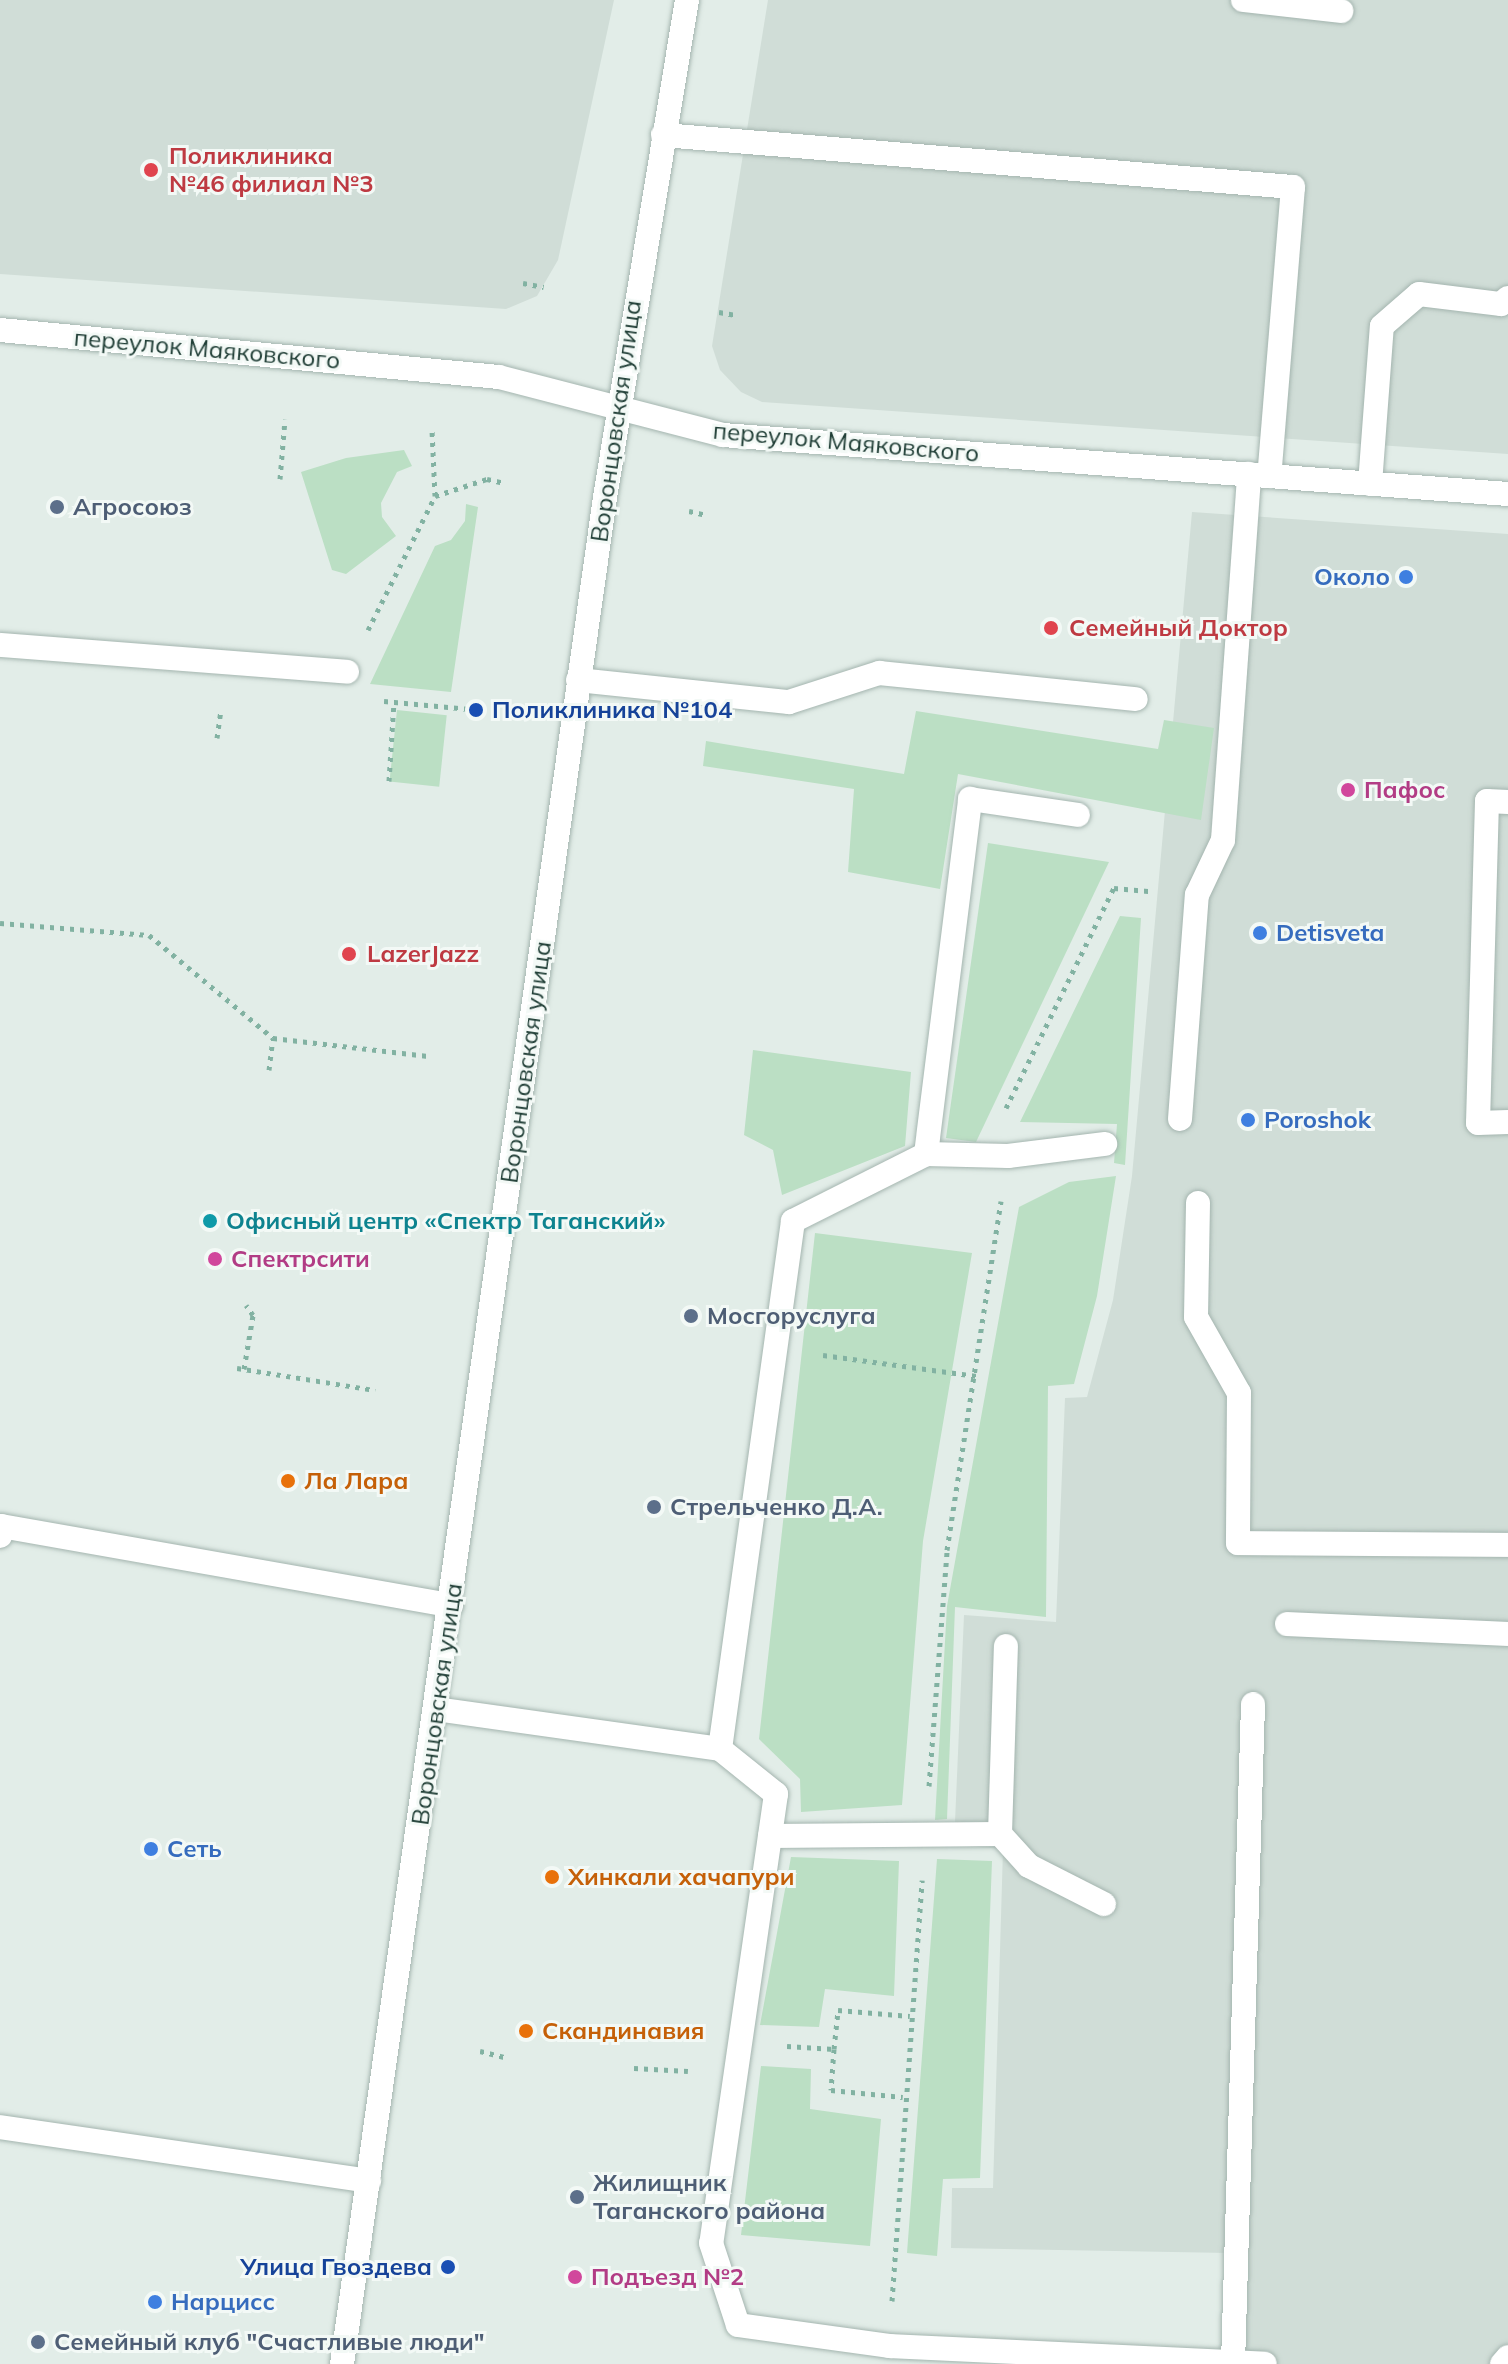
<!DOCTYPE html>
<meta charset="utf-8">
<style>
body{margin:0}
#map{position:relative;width:1508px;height:2364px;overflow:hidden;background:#e2ede8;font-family:Mulish,sans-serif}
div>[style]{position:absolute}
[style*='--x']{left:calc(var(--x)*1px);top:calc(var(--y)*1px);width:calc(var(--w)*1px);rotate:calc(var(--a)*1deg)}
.built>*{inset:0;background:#d0ddd7}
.green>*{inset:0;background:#bbdfc4;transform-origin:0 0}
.path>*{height:5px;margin-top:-2.5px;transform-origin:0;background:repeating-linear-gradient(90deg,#82b2a2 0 4px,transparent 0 10px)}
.roads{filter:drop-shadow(0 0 2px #a4b5af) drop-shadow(0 0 2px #a4b5af)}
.service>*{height:24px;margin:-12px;padding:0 12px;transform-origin:12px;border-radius:12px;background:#fff}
.minor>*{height:24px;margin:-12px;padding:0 12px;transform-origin:12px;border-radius:12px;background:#fff}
.secondary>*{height:24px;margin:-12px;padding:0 12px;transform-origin:12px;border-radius:12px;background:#fff}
.dots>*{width:22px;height:22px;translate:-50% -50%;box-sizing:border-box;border:4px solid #f3f9f6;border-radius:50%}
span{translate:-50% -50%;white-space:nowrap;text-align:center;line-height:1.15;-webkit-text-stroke:6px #f3f9f6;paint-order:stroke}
.health-label{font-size:24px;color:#be3a42;font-weight:700}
.left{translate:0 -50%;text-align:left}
.street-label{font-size:24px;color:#213f37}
.service-label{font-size:24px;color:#4e5e75;font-weight:700}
.shop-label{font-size:24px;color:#366cbe;font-weight:700}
.right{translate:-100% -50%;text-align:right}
.transit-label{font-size:24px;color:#164399;font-weight:700}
.hotel-label{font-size:24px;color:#b23c85;font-weight:700}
.culture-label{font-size:24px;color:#0d838f;font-weight:700}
.food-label{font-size:24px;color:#c56008;font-weight:700}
</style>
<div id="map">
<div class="built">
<i style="clip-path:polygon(0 0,614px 0,558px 260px,537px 296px,506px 309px,0 274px)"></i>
<i style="clip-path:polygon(768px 0,1508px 0,1508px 454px,762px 402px,741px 392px,720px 370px,712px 346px)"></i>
<i style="clip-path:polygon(1192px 512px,1508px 534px,1508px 2364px,1227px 2364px,1229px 2253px,951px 2248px,952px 2188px,993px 2188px,1003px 1849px,954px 1845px,964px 1615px,1056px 1622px,1065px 1398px,1087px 1397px,1113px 1300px,1132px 1176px)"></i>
</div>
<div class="green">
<i style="clip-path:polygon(404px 450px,412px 466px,397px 472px,381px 503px,382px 517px,396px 536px,346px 574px,332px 570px,301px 472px,346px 458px)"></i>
<i style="clip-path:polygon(466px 504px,478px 507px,451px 692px,370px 684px,435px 546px,451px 540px,465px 521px)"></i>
<i style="left:397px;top:710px;width:50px;height:72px;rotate:6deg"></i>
<i style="clip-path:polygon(916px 711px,1158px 749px,1164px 720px,1214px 728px,1201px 820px,958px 774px,940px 889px,848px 872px,854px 789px,703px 766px,706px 741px,904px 774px)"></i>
<i style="clip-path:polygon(988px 843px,1109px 862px,976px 1142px,946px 1138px)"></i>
<i style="clip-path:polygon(1120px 916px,1141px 918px,1125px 1165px,1114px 1163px,1117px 1124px,1020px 1122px)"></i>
<i style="clip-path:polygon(753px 1050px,911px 1072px,905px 1146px,782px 1195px,773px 1150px,744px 1135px)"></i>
<i style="clip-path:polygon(1116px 1176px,1097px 1296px,1074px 1384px,1048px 1386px,1046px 1617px,955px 1607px,947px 1819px,935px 1820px,947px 1606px,1019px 1207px,1069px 1182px)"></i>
<i style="clip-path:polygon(815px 1233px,972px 1253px,923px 1541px,902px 1805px,801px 1812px,800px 1779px,759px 1739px)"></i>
<i style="clip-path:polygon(791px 1857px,899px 1861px,894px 1996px,825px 1989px,819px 2027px,760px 2025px)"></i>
<i style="clip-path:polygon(937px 1859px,992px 1861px,980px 2178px,943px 2179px,937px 2256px,907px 2253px)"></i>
<i style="clip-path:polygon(761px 2066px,811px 2069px,810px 2109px,881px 2119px,870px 2246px,741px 2235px)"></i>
</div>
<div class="path">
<i style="--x:523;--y:283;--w:21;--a:11"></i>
<i style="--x:719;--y:312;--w:17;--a:10"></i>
<i style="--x:280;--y:479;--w:60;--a:-85.2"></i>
<i style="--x:435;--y:496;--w:55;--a:-18.1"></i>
<i style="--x:487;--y:479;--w:18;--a:13"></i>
<i style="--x:689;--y:511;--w:18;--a:13"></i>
<i style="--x:368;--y:630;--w:150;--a:-63.4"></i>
<i style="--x:435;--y:496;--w:66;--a:-92.6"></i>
<i style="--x:384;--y:701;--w:86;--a:5.3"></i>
<i style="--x:217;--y:738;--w:27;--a:-82"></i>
<i style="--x:389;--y:781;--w:79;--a:-86.4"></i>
<i style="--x:0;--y:923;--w:149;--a:4.6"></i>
<i style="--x:149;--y:935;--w:161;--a:39.7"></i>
<i style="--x:273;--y:1038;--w:156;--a:6.6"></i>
<i style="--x:269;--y:1070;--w:32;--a:-83"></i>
<i style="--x:1006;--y:1108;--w:245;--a:-63.9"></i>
<i style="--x:1114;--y:888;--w:37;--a:5"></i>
<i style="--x:823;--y:1355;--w:155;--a:7.8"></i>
<i style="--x:237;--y:1368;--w:140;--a:9.1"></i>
<i style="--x:244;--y:1369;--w:55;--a:-80.5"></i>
<i style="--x:253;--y:1315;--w:12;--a:-125"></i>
<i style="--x:929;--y:1786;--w:237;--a:-85.6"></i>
<i style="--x:947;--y:1550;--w:353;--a:-81.2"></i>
<i style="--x:787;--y:2046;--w:47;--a:3.7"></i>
<i style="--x:834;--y:2049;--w:39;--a:-84"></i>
<i style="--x:838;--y:2010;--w:72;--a:4.8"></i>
<i style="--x:834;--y:2049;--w:41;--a:94.2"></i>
<i style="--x:831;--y:2090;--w:72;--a:5.6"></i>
<i style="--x:480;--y:2051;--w:25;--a:14"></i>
<i style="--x:634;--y:2068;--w:54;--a:3.2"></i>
<i style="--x:892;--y:2301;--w:422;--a:-85.9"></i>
</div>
<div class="roads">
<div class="service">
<i style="--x:1243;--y:0;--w:99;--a:6.4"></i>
<i style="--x:663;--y:135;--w:632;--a:4.72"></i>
<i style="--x:1293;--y:187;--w:290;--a:94.7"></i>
<i style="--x:1370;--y:484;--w:158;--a:-85.7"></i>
<i style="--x:1382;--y:326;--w:49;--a:-40.9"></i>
<i style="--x:1419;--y:294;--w:83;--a:7"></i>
<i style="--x:1501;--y:304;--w:9;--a:-41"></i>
<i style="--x:0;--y:645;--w:348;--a:4.4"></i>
<i style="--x:578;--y:680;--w:212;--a:6"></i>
<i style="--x:789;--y:702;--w:95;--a:-17.9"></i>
<i style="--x:879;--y:673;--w:258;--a:5.8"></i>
<i style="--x:1508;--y:802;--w:21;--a:-177"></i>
<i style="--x:1487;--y:801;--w:322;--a:91.6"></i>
<i style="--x:1478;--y:1123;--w:30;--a:-2"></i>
<i style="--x:1180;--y:1119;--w:225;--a:-85.7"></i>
<i style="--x:1197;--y:895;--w:61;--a:-64.7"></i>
<i style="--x:1223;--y:840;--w:367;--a:-85.9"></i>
<i style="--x:926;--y:1154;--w:82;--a:1.4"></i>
<i style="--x:1008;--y:1156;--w:98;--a:-7.1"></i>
<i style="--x:1198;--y:1203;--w:114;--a:91"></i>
<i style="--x:1196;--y:1317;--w:87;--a:60.5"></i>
<i style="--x:1239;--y:1393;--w:150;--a:90.4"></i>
<i style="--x:1238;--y:1543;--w:270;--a:0.4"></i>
<i style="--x:0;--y:1536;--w:10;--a:-84"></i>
<i style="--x:1;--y:1526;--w:457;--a:10"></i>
<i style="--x:1287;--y:1624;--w:221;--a:2.6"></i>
<i style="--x:436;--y:1709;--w:287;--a:8"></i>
<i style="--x:720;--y:1749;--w:533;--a:-82.13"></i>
<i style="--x:793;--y:1221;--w:149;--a:-26.7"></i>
<i style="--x:926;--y:1154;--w:358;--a:-82.9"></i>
<i style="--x:970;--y:799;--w:109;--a:8.4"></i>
<i style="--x:720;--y:1749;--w:72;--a:38.8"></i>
<i style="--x:776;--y:1794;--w:454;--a:98.2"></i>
<i style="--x:711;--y:2243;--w:86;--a:71.8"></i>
<i style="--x:738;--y:2325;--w:153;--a:7.9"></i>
<i style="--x:890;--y:2346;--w:375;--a:2.7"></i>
<i style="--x:1000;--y:1834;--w:188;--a:-88.2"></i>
<i style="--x:770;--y:1836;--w:230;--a:-0.5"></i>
<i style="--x:1000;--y:1834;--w:43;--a:47.8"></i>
<i style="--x:1029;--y:1866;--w:84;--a:26.9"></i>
<i style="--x:0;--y:2127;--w:373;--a:8.3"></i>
<i style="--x:1233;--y:2363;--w:659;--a:-88.26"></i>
<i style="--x:1502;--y:2364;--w:9;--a:-49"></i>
</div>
<div class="minor">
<i style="--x:0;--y:330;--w:501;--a:5.38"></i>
<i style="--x:499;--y:377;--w:231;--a:14.5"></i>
<i style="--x:723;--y:435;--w:787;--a:4.3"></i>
</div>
<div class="secondary">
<i style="--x:342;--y:2364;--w:1885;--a:-81.98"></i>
<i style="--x:605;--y:497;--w:504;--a:-80.63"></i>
</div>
</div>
<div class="dots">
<i style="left:151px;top:170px;background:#e0444e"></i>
<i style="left:57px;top:507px;background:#5c6f8a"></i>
<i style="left:1406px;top:577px;background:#3f7fe0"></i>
<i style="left:1051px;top:628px;background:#e0444e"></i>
<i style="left:476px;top:710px;background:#1a4fb4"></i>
<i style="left:1348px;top:790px;background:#d1479c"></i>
<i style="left:1260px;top:933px;background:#3f7fe0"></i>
<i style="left:349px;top:954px;background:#e0444e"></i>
<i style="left:1248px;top:1120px;background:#3f7fe0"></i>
<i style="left:210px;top:1221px;background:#0f9aa8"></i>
<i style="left:215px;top:1259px;background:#d1479c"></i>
<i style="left:691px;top:1316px;background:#5c6f8a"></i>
<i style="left:288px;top:1481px;background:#e8710a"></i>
<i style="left:654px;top:1507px;background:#5c6f8a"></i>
<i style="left:151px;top:1849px;background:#3f7fe0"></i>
<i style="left:552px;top:1877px;background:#e8710a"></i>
<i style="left:526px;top:2031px;background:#e8710a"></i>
<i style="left:577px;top:2197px;background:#5c6f8a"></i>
<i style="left:448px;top:2267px;background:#1a4fb4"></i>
<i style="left:575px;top:2277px;background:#d1479c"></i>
<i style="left:155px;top:2302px;background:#3f7fe0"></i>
<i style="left:38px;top:2342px;background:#5c6f8a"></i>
</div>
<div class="health-label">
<span class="left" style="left:169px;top:170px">Поликлиника<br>№46 филиал №3</span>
<span class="left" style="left:1069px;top:628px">Семейный Доктор</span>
<span class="left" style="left:367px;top:954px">LazerJazz</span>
</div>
<div class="street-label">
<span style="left:207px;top:349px;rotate:5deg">переулок Маяковского</span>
<span style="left:616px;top:421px;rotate:-82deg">Воронцовская улица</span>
<span style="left:846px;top:442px;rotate:5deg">переулок Маяковского</span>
<span style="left:526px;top:1062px;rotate:-82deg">Воронцовская улица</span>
<span style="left:437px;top:1704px;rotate:-82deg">Воронцовская улица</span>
</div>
<div class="service-label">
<span class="left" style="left:73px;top:507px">Агросоюз</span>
<span class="left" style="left:707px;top:1316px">Мосгоруслуга</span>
<span class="left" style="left:670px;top:1507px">Стрельченко Д.А.</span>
<span class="left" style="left:593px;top:2197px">Жилищник<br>Таганского района</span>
<span class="left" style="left:54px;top:2342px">Семейный клуб "Счастливые люди"</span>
</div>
<div class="shop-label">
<span class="right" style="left:1390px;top:577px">Около</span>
<span class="left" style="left:1276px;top:933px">Detisveta</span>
<span class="left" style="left:1264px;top:1120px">Poroshok</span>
<span class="left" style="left:167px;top:1849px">Сеть</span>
<span class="left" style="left:171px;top:2302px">Нарцисс</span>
</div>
<div class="transit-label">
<span class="left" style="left:492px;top:710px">Поликлиника №104</span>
<span class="right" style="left:432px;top:2267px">Улица Гвоздева</span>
</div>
<div class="hotel-label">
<span class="left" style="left:1364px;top:790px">Пафос</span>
<span class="left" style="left:231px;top:1259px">Спектрсити</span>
<span class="left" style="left:591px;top:2277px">Подъезд №2</span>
</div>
<div class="culture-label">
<span class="left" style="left:226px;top:1221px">Офисный центр «Спектр Таганский»</span>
</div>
<div class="food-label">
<span class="left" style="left:304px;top:1481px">Ла Лара</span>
<span class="left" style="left:568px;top:1877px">Хинкали хачапури</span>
<span class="left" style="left:542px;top:2031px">Скандинавия</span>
</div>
</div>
